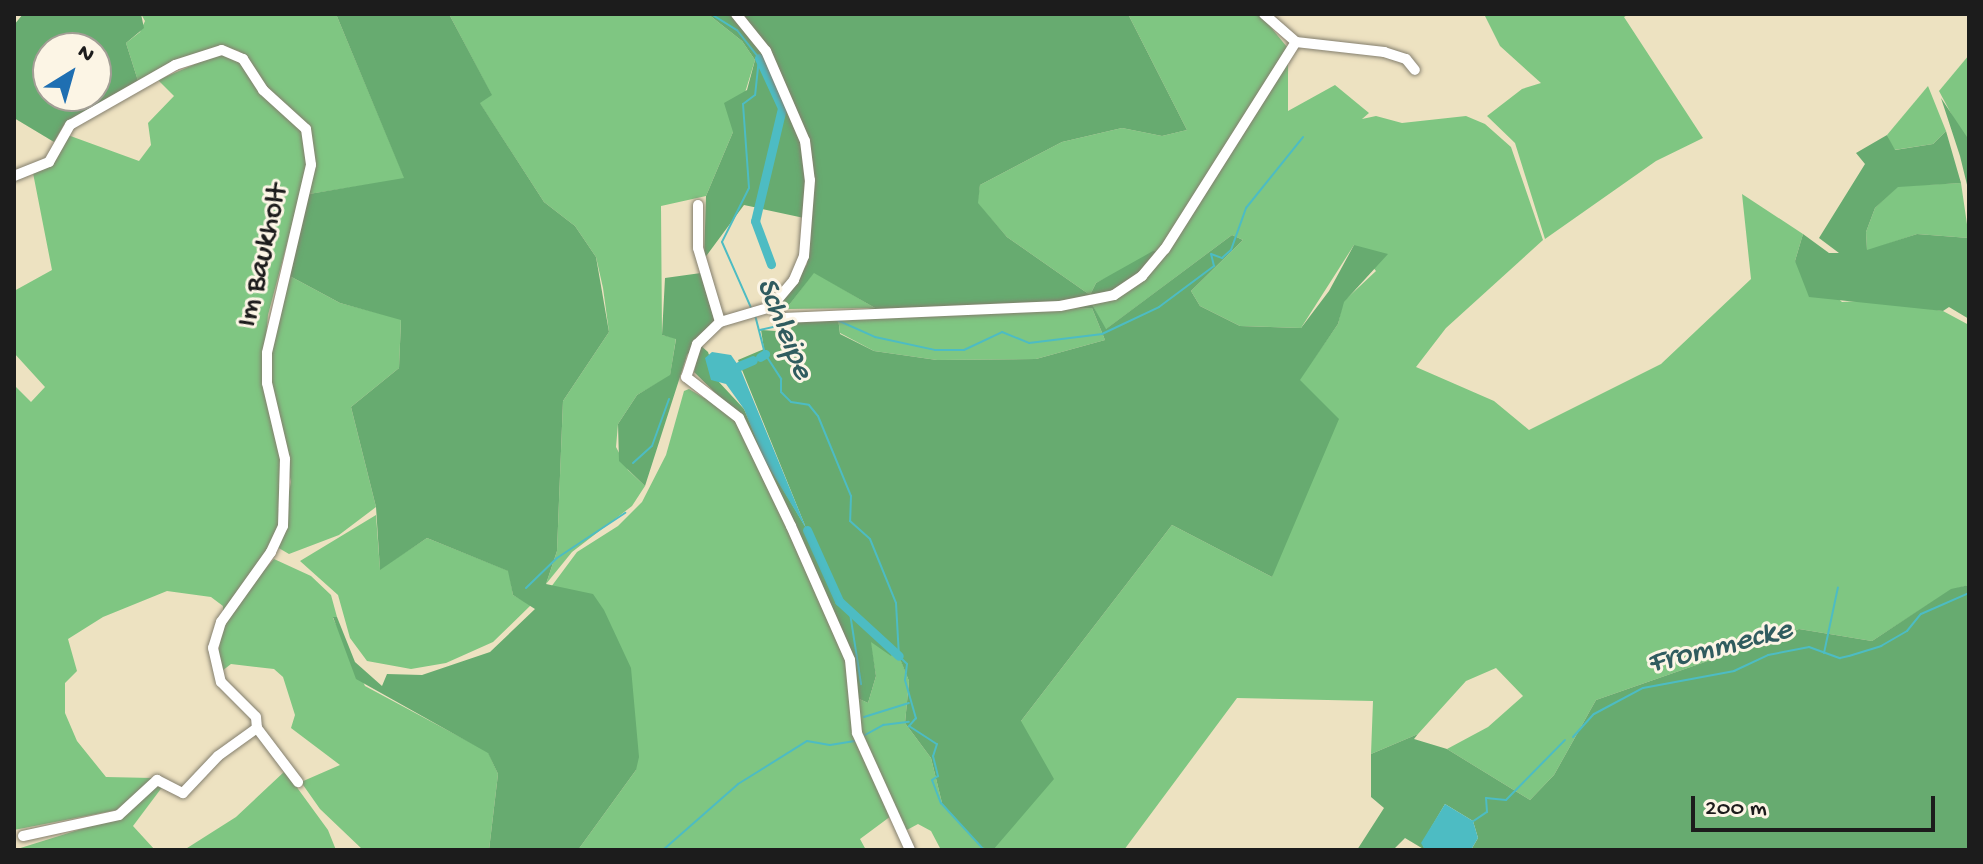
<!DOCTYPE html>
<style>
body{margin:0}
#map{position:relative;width:1983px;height:864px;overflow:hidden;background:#ede2c1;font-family:"Gochi Hand",sans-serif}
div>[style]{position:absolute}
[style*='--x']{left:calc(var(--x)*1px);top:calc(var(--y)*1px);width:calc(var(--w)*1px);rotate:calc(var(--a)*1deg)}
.green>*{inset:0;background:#7fc682}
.forest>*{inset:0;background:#67ab70}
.water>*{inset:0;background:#4dbcc3}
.stream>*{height:2px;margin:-1px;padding:0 1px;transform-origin:1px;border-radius:1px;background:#4dbcc3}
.canal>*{height:9px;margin:-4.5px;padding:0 4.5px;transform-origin:4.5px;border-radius:4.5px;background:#4dbcc3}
.roads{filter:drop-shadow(0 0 2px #847f6e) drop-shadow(0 0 2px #847f6e)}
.street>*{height:10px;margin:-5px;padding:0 5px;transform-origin:5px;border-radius:5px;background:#fff}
span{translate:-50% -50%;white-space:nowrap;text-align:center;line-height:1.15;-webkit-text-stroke:6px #fcf5e5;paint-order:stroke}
.street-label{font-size:30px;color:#1c1c1c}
.water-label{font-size:32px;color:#305c5f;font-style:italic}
.frame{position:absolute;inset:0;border:16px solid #1c1c1c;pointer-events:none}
.north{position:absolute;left:32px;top:32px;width:80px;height:80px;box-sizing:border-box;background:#fcf5e5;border:2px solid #a29e95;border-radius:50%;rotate:37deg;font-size:22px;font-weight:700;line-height:32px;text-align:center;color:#1c1c1c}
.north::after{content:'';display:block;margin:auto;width:28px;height:36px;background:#1f6fb2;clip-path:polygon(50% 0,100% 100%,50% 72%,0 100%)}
.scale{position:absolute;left:1691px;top:796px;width:244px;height:36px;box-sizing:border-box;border:4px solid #1c1c1c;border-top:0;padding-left:10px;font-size:24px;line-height:28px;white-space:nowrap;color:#1c1c1c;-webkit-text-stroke:6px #fcf5e5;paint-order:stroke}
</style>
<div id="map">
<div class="green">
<i style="clip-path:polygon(141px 14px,336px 14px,405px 179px,309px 194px,315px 163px,309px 127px,268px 92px,239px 51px,222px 47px,139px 84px,126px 43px,140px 32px,145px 21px)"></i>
<i style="clip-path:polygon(449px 14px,708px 14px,742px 41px,755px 60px,733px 132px,706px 196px,661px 206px,662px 335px,676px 338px,670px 376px,637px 395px,618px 424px,616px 447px,628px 470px,645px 486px,632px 506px,572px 552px,546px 584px,557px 551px,563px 401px,609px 332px,603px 288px,596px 257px,575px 226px,544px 202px,479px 102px,491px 94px)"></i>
<i style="clip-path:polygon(1128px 14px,1260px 14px,1287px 47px,1160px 252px,1096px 283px,1090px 295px,1007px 237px,977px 203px,980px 185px,1062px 142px,1122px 128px,1162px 136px,1187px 130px)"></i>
<i style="clip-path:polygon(1484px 14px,1629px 14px,1624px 17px,1703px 138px,1656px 161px,1545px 239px,1515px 143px,1487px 116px,1522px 89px,1541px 83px,1500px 46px)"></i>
<i style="clip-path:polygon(221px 53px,236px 57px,301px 128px,308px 164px,268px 315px,264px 360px,281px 452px,281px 521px,272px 543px,223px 615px,223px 606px,211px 597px,167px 591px,103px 617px,68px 639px,77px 671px,65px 683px,65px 713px,77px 741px,106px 777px,152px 778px,127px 808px,14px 830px,14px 385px,31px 402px,45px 387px,14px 353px,14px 291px,52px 270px,33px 173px,49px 166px,65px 134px,139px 161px,151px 145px,148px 123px,174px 96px,158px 80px)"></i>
<i style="clip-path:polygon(1969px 55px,1969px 147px,1939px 91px)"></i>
<i style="clip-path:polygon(1288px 60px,1288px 111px,1335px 85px,1369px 113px,1362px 119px,1376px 116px,1402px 123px,1466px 116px,1485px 124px,1511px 147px,1543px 240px,1446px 328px,1416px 367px,1494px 401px,1529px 430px,1661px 364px,1751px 279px,1742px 194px,1803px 234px,1795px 261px,1842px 302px,1876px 300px,1943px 311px,1969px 325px,1969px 585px,1951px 590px,1872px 641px,1799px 629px,1596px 700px,1554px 775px,1530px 800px,1447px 749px,1488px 727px,1523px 696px,1496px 668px,1466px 681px,1418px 734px,1371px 754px,1373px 701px,1237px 698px,1124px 850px,941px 850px,931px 831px,918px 824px,905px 831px,859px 732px,855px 697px,868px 703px,876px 676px,870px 641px,896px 648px,909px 681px,905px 723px,931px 758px,942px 803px,1021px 721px,1172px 525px,1272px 577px,1299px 380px,1338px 324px,1343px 302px,1376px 271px,1354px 245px,1301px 328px,1240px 326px,1200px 306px,1191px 291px,1243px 240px,1232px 235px,1105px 330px,1092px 304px,1114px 297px,1144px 278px)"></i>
<i style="clip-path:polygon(1928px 86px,1946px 131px,1933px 144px,1894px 150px,1887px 135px)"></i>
<i style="clip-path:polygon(1961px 183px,1969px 238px,1917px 234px,1867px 251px,1866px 232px,1875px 208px,1898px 186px)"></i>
<i style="clip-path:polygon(814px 272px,875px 308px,786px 309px)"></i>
<i style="clip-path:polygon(286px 274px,340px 303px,401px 319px,399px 368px,351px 407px,376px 507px,339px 535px,289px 554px,277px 547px,291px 482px,271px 385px,270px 350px)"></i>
<i style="clip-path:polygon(1092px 308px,1105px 340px,1036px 359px,937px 360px,874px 351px,840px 333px,838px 317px)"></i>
<i style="clip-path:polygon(689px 389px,704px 398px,709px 395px,737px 420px,848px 662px,856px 734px,891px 816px,860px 839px,866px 850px,578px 850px,636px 770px,551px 587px,577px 552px,618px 526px,642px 502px,666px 455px,684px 391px)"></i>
<i style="clip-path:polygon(376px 515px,380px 569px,427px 538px,509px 571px,513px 595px,531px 605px,493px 642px,446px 663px,411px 669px,367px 661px,350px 638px,338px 595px,300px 561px)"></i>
<i style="clip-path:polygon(274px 559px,311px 576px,331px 595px,337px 617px,333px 618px,365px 686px,488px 752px,498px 774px,489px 850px,363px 850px,320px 809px,301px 782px,340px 765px,291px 728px,295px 715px,283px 677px,274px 669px,231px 664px,222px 671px,218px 659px,221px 631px,246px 590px)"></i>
<i style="clip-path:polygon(285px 771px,328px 830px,336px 850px,184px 850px,236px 817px)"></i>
<i style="clip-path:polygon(155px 784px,163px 786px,133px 826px,155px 850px,14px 850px,123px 816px)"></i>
</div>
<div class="forest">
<i style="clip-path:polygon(evenodd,23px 14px,141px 14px,144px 28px,126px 43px,139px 84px,65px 123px,54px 142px,14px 118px,14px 25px,23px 14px,48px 48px,96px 48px,96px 96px,48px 96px,48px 48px)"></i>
<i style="clip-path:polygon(336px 14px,449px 14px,492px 95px,480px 103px,544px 202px,575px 226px,596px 257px,609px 332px,563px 401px,557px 551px,546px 584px,593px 594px,604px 610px,631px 668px,639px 757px,636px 770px,578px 850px,489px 850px,498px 774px,488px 753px,356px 679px,333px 617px,337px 617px,355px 662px,382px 686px,387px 674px,422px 675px,490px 652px,535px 609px,513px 595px,508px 571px,427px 538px,380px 570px,376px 507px,351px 407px,399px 368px,401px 320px,340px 303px,286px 274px,309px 194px,404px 178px)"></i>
<i style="clip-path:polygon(708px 14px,732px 14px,757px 45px,793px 113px,807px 165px,804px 218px,744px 205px,704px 259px,706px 196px,733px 132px,724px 103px,747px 90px,755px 60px,742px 41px)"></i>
<i style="clip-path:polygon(evenodd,743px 14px,1128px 14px,1187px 130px,1162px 136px,1122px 128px,1062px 142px,980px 185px,978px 203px,1007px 237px,1090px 295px,1096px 283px,1153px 251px,1160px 252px,1142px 275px,1113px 294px,1062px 305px,876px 311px,1092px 304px,1106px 329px,1232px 235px,1243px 240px,1191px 291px,1200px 306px,1240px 326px,1301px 328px,1329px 291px,1354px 245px,1388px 254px,1344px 302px,1338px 324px,1300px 380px,1339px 419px,1272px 577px,1172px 525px,1021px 721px,1054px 779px,993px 850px,981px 847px,942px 803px,931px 758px,905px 723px,909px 681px,896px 649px,891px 656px,871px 642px,876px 676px,868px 703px,855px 697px,851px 658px,741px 418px,694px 372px,700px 345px,708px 352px,718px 381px,744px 409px,765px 459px,806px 528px,738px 360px,764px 349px,761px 330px,789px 332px,797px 318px,875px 308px,814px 273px,786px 309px,780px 305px,807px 264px,813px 163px,773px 57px,743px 14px,1092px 308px,1105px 340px,1036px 359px,937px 360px,874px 351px,840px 334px,838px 317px,1092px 308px)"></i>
<i style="clip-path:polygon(1941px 98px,1967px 137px,1969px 193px,1960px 156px)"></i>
<i style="clip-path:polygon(1946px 131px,1961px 183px,1898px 187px,1875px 208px,1866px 232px,1867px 250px,1917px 234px,1969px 238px,1969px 319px,1949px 307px,1943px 311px,1809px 297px,1795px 261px,1803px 234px,1829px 253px,1839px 253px,1819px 238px,1865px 164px,1856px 153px,1887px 135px,1895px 150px,1933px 144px)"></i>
<i style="clip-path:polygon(701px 273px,715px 322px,687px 355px,645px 486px,619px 461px,618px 424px,637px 395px,670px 375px,676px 339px,662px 335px,665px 278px)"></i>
<i style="clip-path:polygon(1969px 585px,1969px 850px,1471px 850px,1478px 838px,1473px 821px,1445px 804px,1422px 843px,1425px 850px,1405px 838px,1393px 850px,1357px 850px,1384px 808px,1371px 797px,1371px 754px,1418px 734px,1414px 739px,1447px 749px,1530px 800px,1554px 775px,1596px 700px,1799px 629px,1872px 641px,1951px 589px)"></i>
</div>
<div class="water">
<i style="clip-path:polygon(712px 352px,731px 355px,740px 368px,807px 530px,764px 459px,744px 409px,726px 384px,711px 380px,705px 358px)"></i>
<i style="clip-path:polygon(1445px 804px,1473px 821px,1478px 838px,1471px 850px,1425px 850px,1421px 843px)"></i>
</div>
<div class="stream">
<i style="--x:711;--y:14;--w:31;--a:32"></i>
<i style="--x:737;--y:30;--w:36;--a:52"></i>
<i style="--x:759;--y:58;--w:37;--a:96"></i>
<i style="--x:755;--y:95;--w:15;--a:143"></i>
<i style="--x:743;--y:104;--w:84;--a:85.9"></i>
<i style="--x:749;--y:188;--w:60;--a:116.6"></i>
<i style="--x:722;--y:242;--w:74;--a:66.2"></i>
<i style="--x:755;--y:315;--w:40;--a:75.6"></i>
<i style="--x:765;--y:354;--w:30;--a:57"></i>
<i style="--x:781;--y:379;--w:13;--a:90"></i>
<i style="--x:781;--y:392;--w:14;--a:45"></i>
<i style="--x:791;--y:402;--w:18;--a:9"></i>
<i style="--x:809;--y:405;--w:14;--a:51"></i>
<i style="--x:818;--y:416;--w:87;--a:67.6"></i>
<i style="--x:851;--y:496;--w:25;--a:92"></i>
<i style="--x:850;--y:521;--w:27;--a:42"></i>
<i style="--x:870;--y:539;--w:69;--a:67.9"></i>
<i style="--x:896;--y:603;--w:53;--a:86.8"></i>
<i style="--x:899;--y:656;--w:11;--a:45"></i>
<i style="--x:907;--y:664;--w:16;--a:97"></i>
<i style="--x:905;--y:680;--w:40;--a:74"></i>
<i style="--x:916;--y:718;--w:11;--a:131"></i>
<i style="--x:909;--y:726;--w:33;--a:33"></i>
<i style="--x:937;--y:744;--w:13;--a:108"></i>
<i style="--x:933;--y:756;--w:21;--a:76"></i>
<i style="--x:938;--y:776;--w:7;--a:146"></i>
<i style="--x:932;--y:780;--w:25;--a:69"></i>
<i style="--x:941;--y:803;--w:64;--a:47.5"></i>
<i style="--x:837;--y:320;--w:42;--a:24.1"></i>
<i style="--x:875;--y:337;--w:61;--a:12.2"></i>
<i style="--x:935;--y:350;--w:29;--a:0"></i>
<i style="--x:964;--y:350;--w:42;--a:-25.3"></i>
<i style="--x:1002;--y:332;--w:29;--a:22"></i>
<i style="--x:1029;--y:343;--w:74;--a:-7"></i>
<i style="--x:1102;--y:334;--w:63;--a:-25.3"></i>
<i style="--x:1159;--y:307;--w:69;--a:-36.7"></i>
<i style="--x:1214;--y:266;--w:12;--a:-104"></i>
<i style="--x:1211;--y:254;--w:12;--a:20"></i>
<i style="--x:1222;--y:258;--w:12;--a:-42"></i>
<i style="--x:1231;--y:250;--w:45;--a:-70.3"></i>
<i style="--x:1246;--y:208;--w:91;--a:-51.2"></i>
<i style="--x:760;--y:330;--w:36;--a:-13"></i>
<i style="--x:633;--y:463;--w:25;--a:-42"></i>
<i style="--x:652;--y:446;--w:50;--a:-70.1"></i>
<i style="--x:526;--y:588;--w:43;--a:-44.1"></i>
<i style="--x:557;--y:558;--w:82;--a:-33.5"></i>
<i style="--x:850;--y:613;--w:72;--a:81.2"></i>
<i style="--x:1824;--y:653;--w:67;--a:-78"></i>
<i style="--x:864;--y:717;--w:47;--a:-17.3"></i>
<i style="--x:865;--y:735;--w:21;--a:-29"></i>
<i style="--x:883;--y:725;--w:26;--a:-7"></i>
<i style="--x:1573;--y:737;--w:31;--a:-48"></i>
<i style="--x:1594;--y:714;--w:55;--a:-28"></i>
<i style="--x:1643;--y:688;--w:93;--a:-10.6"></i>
<i style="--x:1734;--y:671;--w:38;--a:-25"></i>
<i style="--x:1768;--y:655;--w:42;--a:-11"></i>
<i style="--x:1809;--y:647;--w:33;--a:20"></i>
<i style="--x:1840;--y:658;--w:9;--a:-13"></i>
<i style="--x:1849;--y:656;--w:34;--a:-17"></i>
<i style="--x:1881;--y:646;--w:30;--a:-30"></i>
<i style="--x:1907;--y:631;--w:22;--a:-51"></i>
<i style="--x:1921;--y:614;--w:52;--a:-23.6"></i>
<i style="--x:1472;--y:822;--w:18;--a:-34"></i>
<i style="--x:1487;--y:812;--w:14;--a:-94"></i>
<i style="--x:1486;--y:798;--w:20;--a:6"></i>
<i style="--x:1506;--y:800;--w:84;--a:-45.5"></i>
<i style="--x:663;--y:850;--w:100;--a:-41.3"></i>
<i style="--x:738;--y:784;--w:81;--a:-31.9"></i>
<i style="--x:807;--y:741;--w:23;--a:10"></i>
<i style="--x:830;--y:745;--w:25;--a:-9"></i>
</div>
<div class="canal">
<i style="--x:759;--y:58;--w:55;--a:65.3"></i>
<i style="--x:782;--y:108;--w:116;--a:103.4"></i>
<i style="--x:755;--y:221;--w:46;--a:69.6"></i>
<i style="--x:760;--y:357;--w:6;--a:-31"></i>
<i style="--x:739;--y:366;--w:15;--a:-23"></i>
<i style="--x:807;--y:530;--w:78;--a:65.7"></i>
<i style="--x:839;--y:601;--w:81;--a:42.5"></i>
</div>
<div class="roads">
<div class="street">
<i style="--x:736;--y:14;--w:48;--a:51"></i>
<i style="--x:766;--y:51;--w:98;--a:66.6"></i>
<i style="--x:805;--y:141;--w:39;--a:83"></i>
<i style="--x:810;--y:180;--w:76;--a:94.5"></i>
<i style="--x:804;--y:256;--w:26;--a:113"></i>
<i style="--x:794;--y:280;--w:35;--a:130"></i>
<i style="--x:771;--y:307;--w:53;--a:163.6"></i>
<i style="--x:720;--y:322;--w:32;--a:136"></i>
<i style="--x:697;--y:344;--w:35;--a:108"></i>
<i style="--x:686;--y:377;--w:67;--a:37.7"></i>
<i style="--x:739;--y:418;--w:120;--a:64.3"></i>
<i style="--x:791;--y:526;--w:146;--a:66.2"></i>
<i style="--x:850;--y:660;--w:73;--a:84.5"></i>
<i style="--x:857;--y:733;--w:128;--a:65.6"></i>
<i style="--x:1264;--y:14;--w:43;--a:41.2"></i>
<i style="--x:1296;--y:42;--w:89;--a:6.5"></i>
<i style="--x:1384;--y:52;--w:23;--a:18"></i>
<i style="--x:1406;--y:59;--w:14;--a:51"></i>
<i style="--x:14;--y:176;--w:38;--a:-22"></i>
<i style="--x:49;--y:162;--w:43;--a:-60.4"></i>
<i style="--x:70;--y:125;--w:121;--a:-29.7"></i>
<i style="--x:175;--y:65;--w:49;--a:-17.7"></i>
<i style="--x:222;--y:50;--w:23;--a:23"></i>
<i style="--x:243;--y:59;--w:37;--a:57"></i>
<i style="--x:263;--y:90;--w:58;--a:42.2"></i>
<i style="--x:306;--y:129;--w:36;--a:82"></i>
<i style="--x:311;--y:165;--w:193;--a:103.2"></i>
<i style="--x:267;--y:353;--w:30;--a:90"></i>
<i style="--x:267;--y:383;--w:78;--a:76.7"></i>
<i style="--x:285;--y:459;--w:67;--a:91.7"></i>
<i style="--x:283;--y:526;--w:29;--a:115"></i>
<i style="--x:271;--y:552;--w:86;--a:125.5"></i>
<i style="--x:221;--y:622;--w:27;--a:107"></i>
<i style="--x:213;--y:648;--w:35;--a:77"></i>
<i style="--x:221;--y:682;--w:49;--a:45"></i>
<i style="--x:256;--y:717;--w:11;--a:85"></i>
<i style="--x:257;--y:728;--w:68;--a:52.8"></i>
<i style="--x:698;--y:205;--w:43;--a:90"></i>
<i style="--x:698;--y:248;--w:77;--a:73.4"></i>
<i style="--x:771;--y:307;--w:16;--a:43"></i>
<i style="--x:783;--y:318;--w:277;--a:-2.5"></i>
<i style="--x:1060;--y:306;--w:55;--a:-11.5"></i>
<i style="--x:1114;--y:295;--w:34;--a:-34"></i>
<i style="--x:1142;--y:276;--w:35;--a:-50"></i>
<i style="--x:1165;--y:249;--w:245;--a:-57.7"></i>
<i style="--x:23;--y:836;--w:98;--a:-12.3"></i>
<i style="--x:119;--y:815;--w:52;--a:-42.6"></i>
<i style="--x:157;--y:780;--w:29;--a:27"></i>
<i style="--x:183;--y:793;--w:51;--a:-46.6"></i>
<i style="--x:218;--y:756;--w:48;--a:-35.7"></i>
</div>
</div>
<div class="street-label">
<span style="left:265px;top:256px;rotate:-77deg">Im Baukholt</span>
</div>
<div class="water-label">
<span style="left:783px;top:329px;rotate:68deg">Schleipe</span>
<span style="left:1720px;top:648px;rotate:-14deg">Frommecke</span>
</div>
<div class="frame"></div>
<div class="north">N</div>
<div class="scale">200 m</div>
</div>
